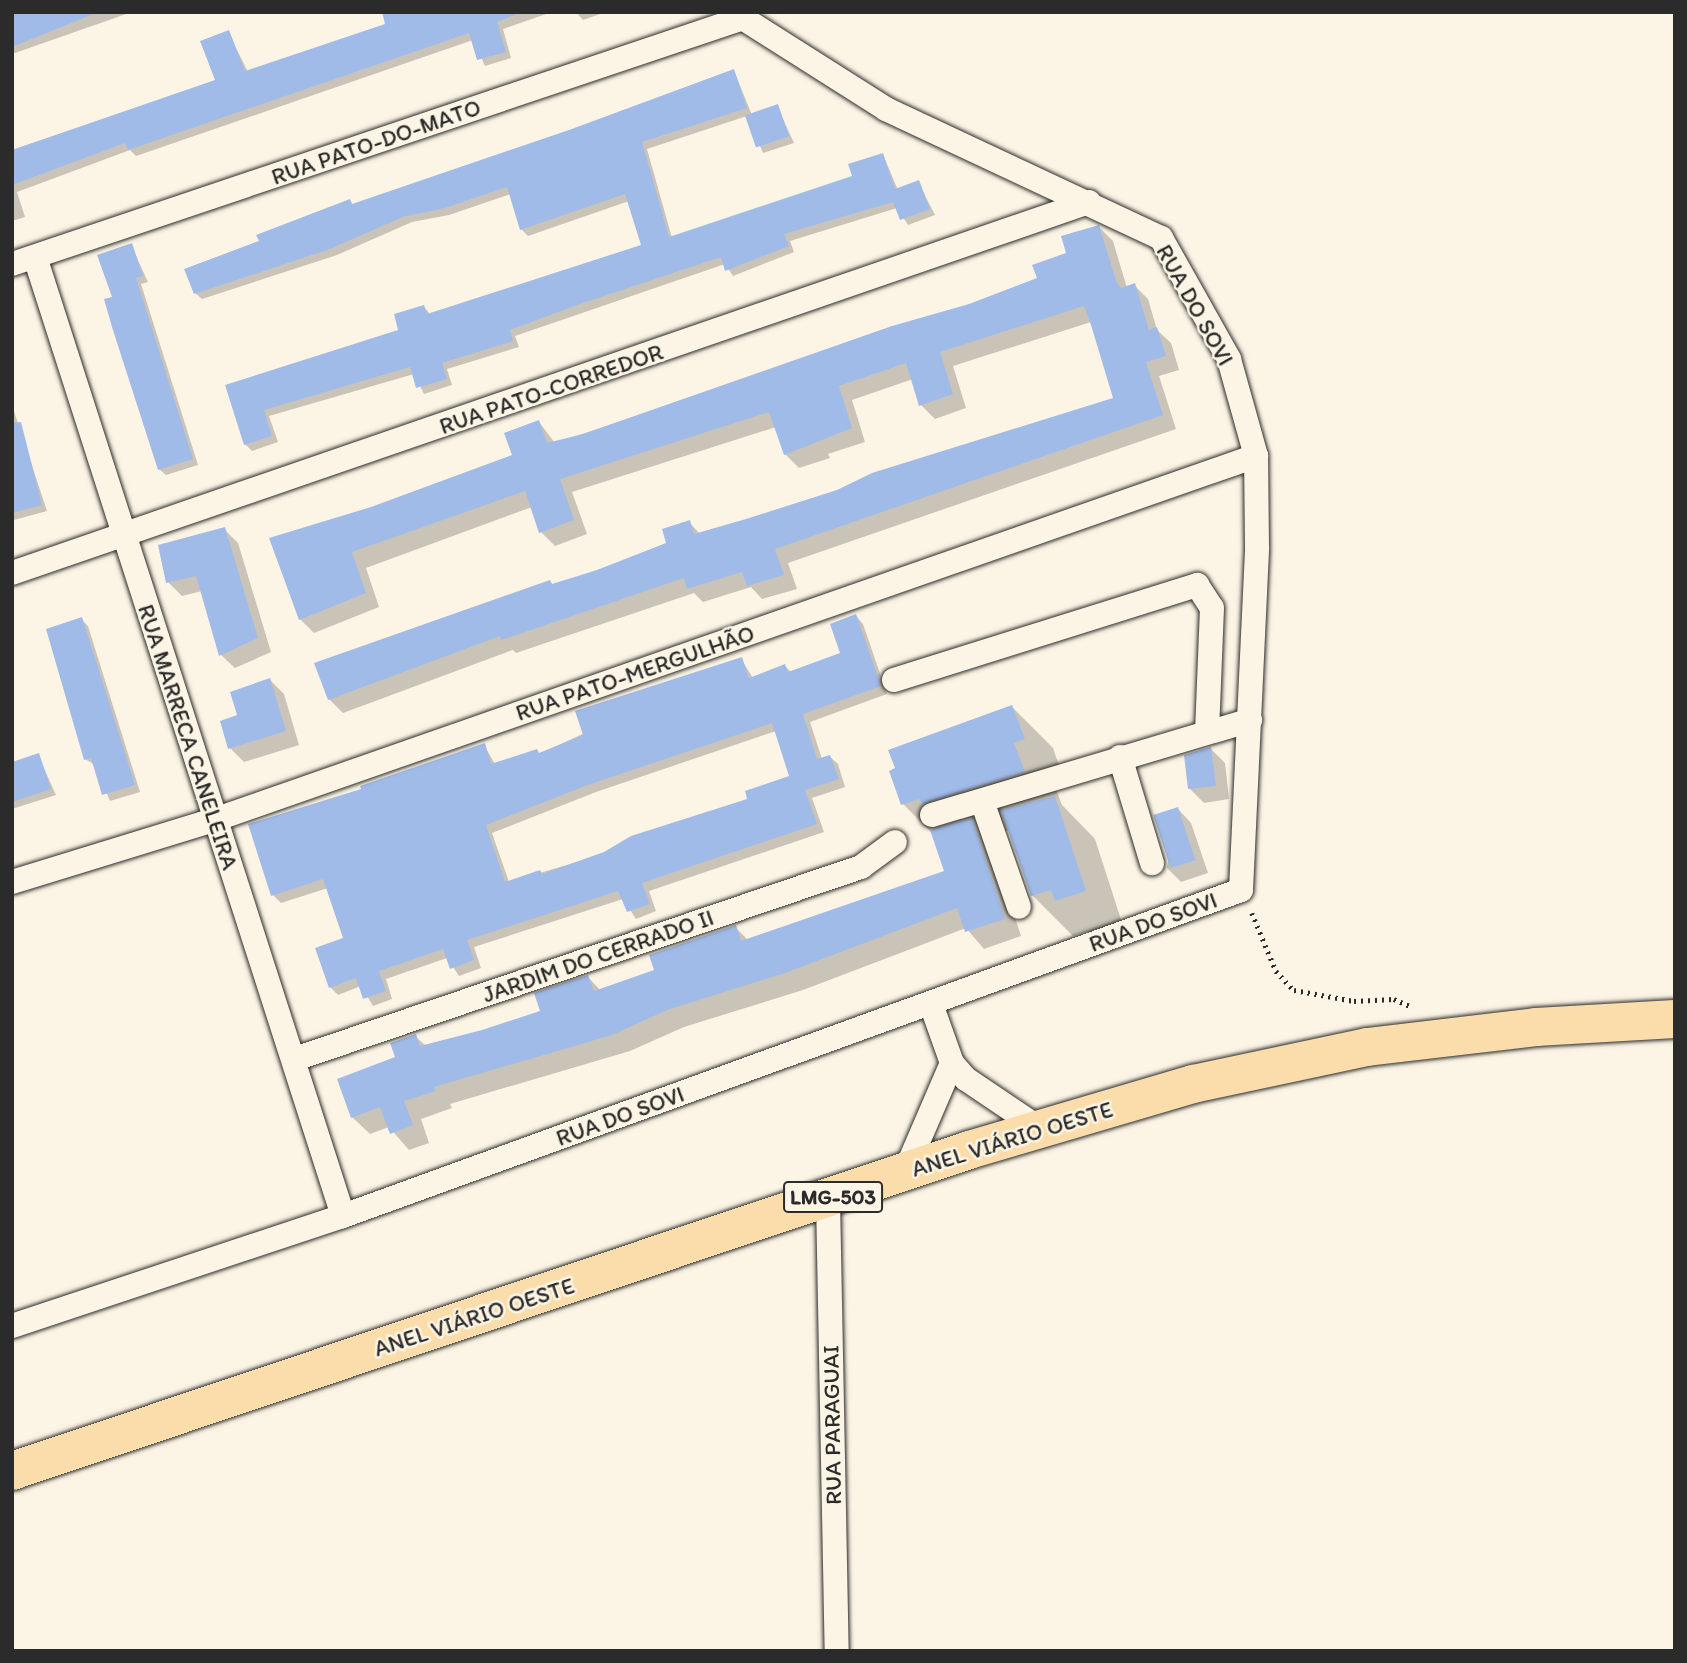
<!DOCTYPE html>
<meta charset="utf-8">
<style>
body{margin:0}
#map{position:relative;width:1687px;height:1663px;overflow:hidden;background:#fcf5e5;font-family:Itim,sans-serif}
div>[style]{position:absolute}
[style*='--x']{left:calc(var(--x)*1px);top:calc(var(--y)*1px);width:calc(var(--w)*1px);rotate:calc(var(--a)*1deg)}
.shadow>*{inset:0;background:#0003}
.building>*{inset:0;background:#a1bbe8;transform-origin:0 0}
.path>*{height:4.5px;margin-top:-2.25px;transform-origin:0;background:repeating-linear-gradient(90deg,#2b2b2b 0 2px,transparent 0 7px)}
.roads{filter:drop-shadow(0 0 2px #2b2b2b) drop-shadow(0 0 2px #2b2b2b)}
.street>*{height:24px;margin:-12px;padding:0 12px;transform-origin:12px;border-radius:12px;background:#fcf5e5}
.primary>*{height:38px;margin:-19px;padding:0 19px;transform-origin:19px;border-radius:19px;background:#faddab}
span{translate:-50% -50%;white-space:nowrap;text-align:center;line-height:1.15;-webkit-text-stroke:5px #fcf5e5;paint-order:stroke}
.shield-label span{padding:2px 5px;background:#fcf5e5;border:2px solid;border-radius:5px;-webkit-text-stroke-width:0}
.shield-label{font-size:21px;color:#2b2b2b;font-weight:700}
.street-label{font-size:23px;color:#2b2b2b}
.frame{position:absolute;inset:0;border:14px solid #2b2b2b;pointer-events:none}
</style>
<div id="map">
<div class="shadow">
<i style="clip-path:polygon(12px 12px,132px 12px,12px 54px)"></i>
<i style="clip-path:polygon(393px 12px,552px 12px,503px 29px,511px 58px,485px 66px,473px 40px,136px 156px,130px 150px,17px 192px,25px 217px,12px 221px,12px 150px,217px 81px,228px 32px,248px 72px,387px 25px)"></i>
<i style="clip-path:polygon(576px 12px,606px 12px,583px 20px)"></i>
<i style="clip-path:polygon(734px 71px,752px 115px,777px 106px,794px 143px,763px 153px,747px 116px,647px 149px,672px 238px,854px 177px,883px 155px,898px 190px,918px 182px,935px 215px,908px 225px,897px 208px,790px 241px,794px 252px,733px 276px,725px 264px,515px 336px,519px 347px,447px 369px,452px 385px,424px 394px,414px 374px,269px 416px,278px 442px,252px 451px,245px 444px,227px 386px,400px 331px,424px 307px,430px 314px,643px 246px,629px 201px,528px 236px,521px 229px,511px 194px,449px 215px,412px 222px,337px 255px,202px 299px,195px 293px,261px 242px,350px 201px,353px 205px,570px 131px)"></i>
<i style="clip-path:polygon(1099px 227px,1113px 241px,1127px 288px,1134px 285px,1148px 299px,1157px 330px,1171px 343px,1179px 370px,1159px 376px,1176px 429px,788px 563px,797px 589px,762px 599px,751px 587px,703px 602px,694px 593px,516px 653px,513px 650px,343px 713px,329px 699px,550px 582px,554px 586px,669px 544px,689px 522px,700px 534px,747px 520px,1115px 399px,1091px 322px,953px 366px,966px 408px,935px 419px,921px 405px,913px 379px,852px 400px,865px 442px,828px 454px,830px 458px,799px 468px,785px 454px,776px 427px,572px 492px,587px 534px,555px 546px,541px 532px,532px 507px,366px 568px,379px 607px,314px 633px,300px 619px,372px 509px,514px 456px,539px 422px,555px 443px,969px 306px,1039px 279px)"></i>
<i style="clip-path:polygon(131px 245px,148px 282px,141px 284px,198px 465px,166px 475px,159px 469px,114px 298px)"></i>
<i style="clip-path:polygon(12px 405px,47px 511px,14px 520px,12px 518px)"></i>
<i style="clip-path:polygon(224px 529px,238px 543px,271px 652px,235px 668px,221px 655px,202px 591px,182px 596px,168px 582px)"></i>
<i style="clip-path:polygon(evenodd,856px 616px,863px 624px,887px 694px,810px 722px,822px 759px,830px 757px,838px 764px,845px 787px,812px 798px,824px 832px,649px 891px,656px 911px,636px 919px,623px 899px,474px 947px,481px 968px,459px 976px,447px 958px,386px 979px,392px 999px,373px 1006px,361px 986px,338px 995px,330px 987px,345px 939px,328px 888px,281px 903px,273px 895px,364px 790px,484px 745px,495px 764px,540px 754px,741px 659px,753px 678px,785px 666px,792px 673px,843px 654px,856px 616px,776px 731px,791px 777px,750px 800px,604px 854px,509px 882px,492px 833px,596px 792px,776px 731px)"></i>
<i style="clip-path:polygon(81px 619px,88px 626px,140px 792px,110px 801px,95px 765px,85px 759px)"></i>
<i style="clip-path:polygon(270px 680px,284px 694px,299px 745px,244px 762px,230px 748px)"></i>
<i style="clip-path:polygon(1012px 707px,1053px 748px,1064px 780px,1054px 784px,1062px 805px,1095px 839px,1125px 932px,1097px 941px,1088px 931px,1073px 936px,1032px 895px,1010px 830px,989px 836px,1021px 936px,984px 949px,966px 928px,803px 990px,684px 1027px,630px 1051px,450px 1104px,452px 1108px,421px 1119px,429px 1143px,409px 1150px,389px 1127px,370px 1134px,352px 1117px,415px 1036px,426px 1046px,483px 1032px,542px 1012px,588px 977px,601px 991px,657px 971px,735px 927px,749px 941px,946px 872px,934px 835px,903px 804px,891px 772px)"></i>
<i style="clip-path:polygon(1211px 749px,1225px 763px,1229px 799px,1204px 803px,1190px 789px)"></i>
<i style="clip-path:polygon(38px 755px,56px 795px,12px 809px,12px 764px)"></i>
<i style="clip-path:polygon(1178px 809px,1191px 823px,1208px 873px,1181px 882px,1167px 868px)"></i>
</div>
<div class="building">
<i style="clip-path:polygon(12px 12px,96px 12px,96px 13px,12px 47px)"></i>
<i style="clip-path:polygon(382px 12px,517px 14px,497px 22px,506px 52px,477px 60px,469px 33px,128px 150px,125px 143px,12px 185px,12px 150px,215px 80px,200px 41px,229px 30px,245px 71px,385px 24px)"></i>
<i style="clip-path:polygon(734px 69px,747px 108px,642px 142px,669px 237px,852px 176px,848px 164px,883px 153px,895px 189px,919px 180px,930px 209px,900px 220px,893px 202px,784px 234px,789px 246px,725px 271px,721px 257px,577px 305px,510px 330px,513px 341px,442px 363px,447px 379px,416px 388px,410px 367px,264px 410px,272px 436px,244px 445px,225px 385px,398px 330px,394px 314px,424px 305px,427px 314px,641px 245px,625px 194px,520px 230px,507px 187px,442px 209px,405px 216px,330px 249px,194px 294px,184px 269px,259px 241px,256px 235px,350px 199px,352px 204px,569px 130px)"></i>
<i style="left:778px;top:104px;width:34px;height:35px;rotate:71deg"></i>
<i style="clip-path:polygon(1099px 225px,1116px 281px,1121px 288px,1135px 283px,1149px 330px,1157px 327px,1166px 356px,1146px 362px,1163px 415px,775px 549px,784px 575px,747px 586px,742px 572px,687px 589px,684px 578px,501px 640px,500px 636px,328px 700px,314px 663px,550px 580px,552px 584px,597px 570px,666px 543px,662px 529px,690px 520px,694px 534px,746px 519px,837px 490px,872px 473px,1113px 398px,1091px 325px,1084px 306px,940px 352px,953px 394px,919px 406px,906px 363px,839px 386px,852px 428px,784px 455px,769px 412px,560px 479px,574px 520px,539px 533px,525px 491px,352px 552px,366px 593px,299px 620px,269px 538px,371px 507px,512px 455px,504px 433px,539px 420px,547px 443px,583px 434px,892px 326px,969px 304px,1037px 278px,1032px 265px,1066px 253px,1061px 236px)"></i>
<i style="clip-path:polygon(132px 243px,143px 276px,136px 278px,193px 459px,158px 470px,112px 327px,104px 299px,112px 297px,97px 255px)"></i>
<i style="clip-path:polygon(21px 422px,42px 505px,12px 513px,12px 423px)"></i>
<i style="clip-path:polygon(225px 527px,258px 638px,219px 656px,196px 576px,166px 583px,158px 545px)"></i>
<i style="clip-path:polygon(evenodd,856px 614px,881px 686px,803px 714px,817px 759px,830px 755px,839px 779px,805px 790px,817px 824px,642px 883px,650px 904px,627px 912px,618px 891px,467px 940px,474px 960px,450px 969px,443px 949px,379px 971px,386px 991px,363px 999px,356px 978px,329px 988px,315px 948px,343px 938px,323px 879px,271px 896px,248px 824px,361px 789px,360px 786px,485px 743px,491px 764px,537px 749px,539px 753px,583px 735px,575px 711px,742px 657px,749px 678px,785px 664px,788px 672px,840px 653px,830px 624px,856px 614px,772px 723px,789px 776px,745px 791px,747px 799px,631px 836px,604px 852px,542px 874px,540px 870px,505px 882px,486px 825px,588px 785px,772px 723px)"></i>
<i style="clip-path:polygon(82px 617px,135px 785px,102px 795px,91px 758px,84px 760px,46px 629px)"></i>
<i style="clip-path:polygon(270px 678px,286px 731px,228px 749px,220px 721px,237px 715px,230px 692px)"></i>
<i style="clip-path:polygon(1012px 705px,1025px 739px,1014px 743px,1025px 772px,922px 804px,920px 799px,901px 805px,889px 771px,895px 768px,888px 750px)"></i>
<i style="clip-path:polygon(1211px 747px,1216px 786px,1188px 789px,1184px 755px)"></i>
<i style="clip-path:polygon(39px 753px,51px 789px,12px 802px,12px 762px)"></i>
<i style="clip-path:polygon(1055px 796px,1086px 891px,1055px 901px,1051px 890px,1031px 896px,1001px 810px)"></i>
<i style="left:1178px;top:807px;width:56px;height:26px;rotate:72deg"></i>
<i style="clip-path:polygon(972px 818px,1005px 919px,965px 932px,957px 908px,785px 973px,667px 1010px,612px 1035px,434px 1087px,436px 1091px,404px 1101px,413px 1125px,390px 1134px,380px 1107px,351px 1118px,337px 1079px,395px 1057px,390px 1043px,416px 1034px,420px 1046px,482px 1030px,540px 1011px,534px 993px,588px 975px,594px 991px,654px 970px,649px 955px,736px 925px,741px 941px,944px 871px,930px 830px)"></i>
</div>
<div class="path">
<i style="--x:1252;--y:913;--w:63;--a:67.5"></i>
<i style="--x:1276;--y:971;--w:26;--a:47"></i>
<i style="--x:1294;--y:990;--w:61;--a:10.4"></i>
<i style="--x:1354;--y:1001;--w:40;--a:-2.9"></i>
<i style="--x:1394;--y:999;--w:17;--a:24"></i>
</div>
<div class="roads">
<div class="street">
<i style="--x:35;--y:257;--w:1007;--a:72.19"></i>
<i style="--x:12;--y:264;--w:768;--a:-18.6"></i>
<i style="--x:12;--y:573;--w:1139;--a:-19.01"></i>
<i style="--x:894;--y:680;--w:318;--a:-17.4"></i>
<i style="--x:1197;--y:585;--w:27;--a:57"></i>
<i style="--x:1212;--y:608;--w:123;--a:92.3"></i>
<i style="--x:1120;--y:757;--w:111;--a:73.2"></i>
<i style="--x:982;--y:801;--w:112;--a:70.8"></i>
<i style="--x:932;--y:815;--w:332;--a:-16.6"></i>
<i style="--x:12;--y:882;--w:211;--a:-17.1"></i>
<i style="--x:214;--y:820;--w:1104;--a:-19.26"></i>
<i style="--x:931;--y:1004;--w:63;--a:70.4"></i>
<i style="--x:952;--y:1063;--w:21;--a:49"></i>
<i style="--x:966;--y:1079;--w:89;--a:34"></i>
<i style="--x:295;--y:1059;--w:598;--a:-18.74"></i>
<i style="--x:861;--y:867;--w:42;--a:-36.3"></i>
<i style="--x:905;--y:1172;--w:119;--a:-66.7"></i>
<i style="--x:828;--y:1199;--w:452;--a:88.9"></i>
<i style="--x:12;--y:1326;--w:349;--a:-18.4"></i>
<i style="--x:343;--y:1216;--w:955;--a:-19.95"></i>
<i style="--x:1241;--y:890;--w:343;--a:-87.3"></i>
<i style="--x:1257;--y:547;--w:91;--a:-90.6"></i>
<i style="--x:1256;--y:456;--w:101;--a:-105.6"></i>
<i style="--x:1229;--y:359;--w:139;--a:-119.3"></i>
<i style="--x:1161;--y:238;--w:304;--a:-154.9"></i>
<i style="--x:886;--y:109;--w:181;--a:-147.6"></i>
</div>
<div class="primary">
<i style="--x:12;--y:1471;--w:1009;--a:-18.54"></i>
<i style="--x:969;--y:1150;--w:234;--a:-16.4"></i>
<i style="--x:1193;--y:1084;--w:178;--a:-12"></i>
<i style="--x:1367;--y:1047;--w:170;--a:-6.7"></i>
<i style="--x:1536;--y:1027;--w:139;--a:-3.3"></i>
</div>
</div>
<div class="shield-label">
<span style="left:833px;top:1197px">LMG-503</span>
</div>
<div class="street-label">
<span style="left:376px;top:142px;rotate:-19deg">RUA PATO-DO-MATO</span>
<span style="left:1195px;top:305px;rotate:61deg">RUA DO SOVI</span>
<span style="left:551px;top:389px;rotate:-19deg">RUA PATO-CORREDOR</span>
<span style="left:635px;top:673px;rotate:-19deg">RUA PATO-MERGULHÃO</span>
<span style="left:188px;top:737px;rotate:72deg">RUA MARRECA CANELEIRA</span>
<span style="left:1153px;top:922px;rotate:-20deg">RUA DO SOVI</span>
<span style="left:598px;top:956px;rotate:-19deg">JARDIM DO CERRADO II</span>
<span style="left:620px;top:1116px;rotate:-20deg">RUA DO SOVI</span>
<span style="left:1012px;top:1139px;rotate:-17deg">ANEL VIÁRIO OESTE</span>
<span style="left:474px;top:1317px;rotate:-18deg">ANEL VIÁRIO OESTE</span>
<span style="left:832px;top:1425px;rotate:-91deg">RUA PARAGUAI</span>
</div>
<div class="frame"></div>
</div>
